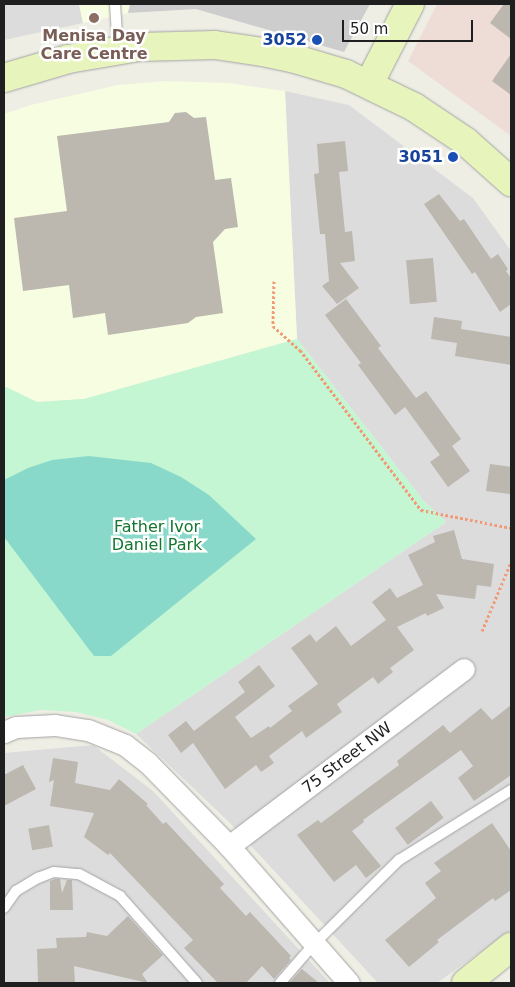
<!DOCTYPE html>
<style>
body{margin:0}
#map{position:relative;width:515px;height:987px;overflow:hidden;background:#efeee5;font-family:"DejaVu Sans",sans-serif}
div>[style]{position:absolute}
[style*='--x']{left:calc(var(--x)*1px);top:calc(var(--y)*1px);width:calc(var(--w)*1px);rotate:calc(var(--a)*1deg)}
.residential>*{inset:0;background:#dddcdc}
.commercial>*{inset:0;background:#eedcd6}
.education>*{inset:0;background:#f7fde0}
.religious>*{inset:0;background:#cdcdcd}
.park>*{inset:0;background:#c5f6d3}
.pitch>*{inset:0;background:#89d9ca}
.building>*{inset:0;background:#bcb7af;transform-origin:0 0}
.path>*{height:3px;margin-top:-1.5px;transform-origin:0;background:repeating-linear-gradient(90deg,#f19a75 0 2.5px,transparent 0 5px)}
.roads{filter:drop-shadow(0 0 1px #a3a3a3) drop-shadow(0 0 1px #a3a3a3)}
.lane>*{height:10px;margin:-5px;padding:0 5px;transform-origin:5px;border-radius:5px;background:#fff}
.street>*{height:21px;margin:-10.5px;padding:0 10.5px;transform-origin:10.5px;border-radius:10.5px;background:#fff}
.secondary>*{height:28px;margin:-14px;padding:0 14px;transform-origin:14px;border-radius:14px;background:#e7f5bd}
.dots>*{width:14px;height:14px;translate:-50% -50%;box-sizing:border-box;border:2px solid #fff;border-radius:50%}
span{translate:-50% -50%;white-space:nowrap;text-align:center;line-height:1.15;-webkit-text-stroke:5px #fff;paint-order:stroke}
.education-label{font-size:16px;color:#785e54;font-weight:700}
.transit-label{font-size:16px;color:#164399;font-weight:700}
.right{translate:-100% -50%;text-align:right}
.park-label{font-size:16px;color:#13762f}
.street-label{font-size:16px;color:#1f1f1f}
.frame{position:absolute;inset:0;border:5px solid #1f1f1f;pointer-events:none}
.scale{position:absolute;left:342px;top:20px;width:131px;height:22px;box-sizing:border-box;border:2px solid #1f1f1f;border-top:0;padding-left:6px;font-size:15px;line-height:18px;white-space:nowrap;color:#1f1f1f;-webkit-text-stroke:4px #fff;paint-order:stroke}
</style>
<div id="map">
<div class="residential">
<i style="clip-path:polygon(4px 4px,79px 4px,83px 23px,4px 40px)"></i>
<i style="clip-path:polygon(285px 91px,349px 105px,473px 198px,511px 251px,511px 930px,437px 983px,378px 983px,229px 822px,136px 734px,446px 522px,423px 500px,297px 339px)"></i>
<i style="clip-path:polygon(93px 745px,153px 791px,330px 983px,4px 983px,4px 753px)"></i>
</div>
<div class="commercial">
<i style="clip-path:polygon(437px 4px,511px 4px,511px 136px,408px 61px)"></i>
</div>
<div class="education">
<i style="clip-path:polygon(79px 4px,130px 4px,128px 13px,83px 23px)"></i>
<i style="clip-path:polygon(166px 81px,228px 83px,285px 91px,297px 339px,84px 399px,37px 402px,4px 386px,4px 114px,31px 105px,118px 85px)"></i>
</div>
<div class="religious">
<i style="clip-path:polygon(130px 4px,370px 4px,344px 52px,196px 9px,128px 13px)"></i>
</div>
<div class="park">
<i style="clip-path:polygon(297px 339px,423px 500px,446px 522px,136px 734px,108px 720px,76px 712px,40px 710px,4px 717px,4px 386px,37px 402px,84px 399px)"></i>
</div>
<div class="pitch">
<i style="clip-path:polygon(89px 456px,151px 463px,181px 477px,209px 495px,256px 539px,111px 656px,94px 656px,4px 537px,4px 480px,28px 468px,52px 460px)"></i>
</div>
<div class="building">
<i style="clip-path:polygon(504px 4px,511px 4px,511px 39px,490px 23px)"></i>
<i style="clip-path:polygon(511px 54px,511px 95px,492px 81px)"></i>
<i style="clip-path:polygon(186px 112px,194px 118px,206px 117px,215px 180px,231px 178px,238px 227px,225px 229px,213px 242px,223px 313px,196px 317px,188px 323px,108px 335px,105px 313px,73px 318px,69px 285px,23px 291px,14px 218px,67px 211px,57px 136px,169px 122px,175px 113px)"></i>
<i style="clip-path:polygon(345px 141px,348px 171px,339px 172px,345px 232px,352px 231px,355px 261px,340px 263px,359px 288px,337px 304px,322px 286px,329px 281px,325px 234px,320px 234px,314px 174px,319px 173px,317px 144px)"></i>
<i style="clip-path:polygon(439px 194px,460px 221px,464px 219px,491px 259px,498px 254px,508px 269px,506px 271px,511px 278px,511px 304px,500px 312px,475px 272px,472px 274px,424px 204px)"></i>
<i style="left:433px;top:258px;width:44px;height:27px;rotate:85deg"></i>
<i style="clip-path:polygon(346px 299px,381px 346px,378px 348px,416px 398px,426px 391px,461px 439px,452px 446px,470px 471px,448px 487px,430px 462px,440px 455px,405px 407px,395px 415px,358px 365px,361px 363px,325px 315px)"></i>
<i style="clip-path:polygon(434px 317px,462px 321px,461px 329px,511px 337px,511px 365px,455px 356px,457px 343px,431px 339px)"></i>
<i style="clip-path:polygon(490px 464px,511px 467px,511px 494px,486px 491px)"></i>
<i style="clip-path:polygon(454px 530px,462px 559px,494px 564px,491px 587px,477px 585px,475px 599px,436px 594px,444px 608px,427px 616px,426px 613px,397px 627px,414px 650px,390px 668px,393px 672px,378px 684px,373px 677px,337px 704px,342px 712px,306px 738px,302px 731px,269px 756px,274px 763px,261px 772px,256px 765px,225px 789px,193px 743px,181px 753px,168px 735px,186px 721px,194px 731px,245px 692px,238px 682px,259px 665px,275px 686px,235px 717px,251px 738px,269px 726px,270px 728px,292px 711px,288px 706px,318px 684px,291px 648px,310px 634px,316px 642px,336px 626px,351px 646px,386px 620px,372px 602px,390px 588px,397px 598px,423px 585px,408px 555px,435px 542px,433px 536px)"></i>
<i style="clip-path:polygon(511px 705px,511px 775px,474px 801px,458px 778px,473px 766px,461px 750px,363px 820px,364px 822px,352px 831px,381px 866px,366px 878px,356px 865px,334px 882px,297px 835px,318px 820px,321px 823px,399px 765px,397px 761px,443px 725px,450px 733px,481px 708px,492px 720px)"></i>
<i style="clip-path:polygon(53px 758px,78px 762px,75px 783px,110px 790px,119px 779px,148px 804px,146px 805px,163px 824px,166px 822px,224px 884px,220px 888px,246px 916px,250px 912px,291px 956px,289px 958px,291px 960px,274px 979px,262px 966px,246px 983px,218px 983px,215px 980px,184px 948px,193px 940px,110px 853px,108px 855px,84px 837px,94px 813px,50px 806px,54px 780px,49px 782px)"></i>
<i style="clip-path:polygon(23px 765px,36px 789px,4px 806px,4px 775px)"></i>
<i style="left:431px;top:801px;width:21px;height:45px;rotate:53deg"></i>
<i style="clip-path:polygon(492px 823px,511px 851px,511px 890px,495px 901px,493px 898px,437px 940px,439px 942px,409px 967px,385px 940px,436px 898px,425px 883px,441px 871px,434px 863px)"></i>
<i style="left:49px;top:825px;width:22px;height:21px;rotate:80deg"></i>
<i style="clip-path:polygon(55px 879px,60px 879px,62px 893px,67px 880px,72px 880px,73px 910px,50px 910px,50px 881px)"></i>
<i style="clip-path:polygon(128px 916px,163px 955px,142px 974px,148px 983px,74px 966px,75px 983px,38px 983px,37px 949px,57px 948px,56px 938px,86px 937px,87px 932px,107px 936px)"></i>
<i style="clip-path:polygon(302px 969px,319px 983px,289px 983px)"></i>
</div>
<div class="path">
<i style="--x:274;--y:281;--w:45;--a:91.3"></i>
<i style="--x:273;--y:326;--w:36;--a:42"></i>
<i style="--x:300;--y:350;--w:201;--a:52.9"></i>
<i style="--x:421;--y:510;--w:92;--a:11.3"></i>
<i style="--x:482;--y:631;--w:75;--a:-67.2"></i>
</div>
<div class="roads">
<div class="lane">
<i style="--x:115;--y:4;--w:46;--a:86.3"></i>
<i style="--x:4;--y:908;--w:21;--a:-55"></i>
<i style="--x:16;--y:891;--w:26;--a:-31"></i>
<i style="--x:38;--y:878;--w:17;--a:-21"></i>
<i style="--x:54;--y:872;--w:25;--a:5"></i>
<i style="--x:79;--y:874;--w:47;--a:28.2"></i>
<i style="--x:120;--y:896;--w:116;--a:48.5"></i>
<i style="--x:280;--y:983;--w:52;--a:-48.9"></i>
<i style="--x:314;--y:944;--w:120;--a:-44.7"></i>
<i style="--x:399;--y:860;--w:132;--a:-32"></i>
</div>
<div class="street">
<i style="--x:4;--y:732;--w:13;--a:-23"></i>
<i style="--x:16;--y:727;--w:39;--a:-3"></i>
<i style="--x:55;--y:725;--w:33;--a:9"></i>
<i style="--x:88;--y:730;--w:40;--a:22"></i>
<i style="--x:125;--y:745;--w:29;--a:38"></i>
<i style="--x:148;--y:763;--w:116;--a:45.7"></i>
<i style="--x:229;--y:846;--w:182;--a:48.8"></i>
<i style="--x:229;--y:846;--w:294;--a:-37"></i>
</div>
<div class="secondary">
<i style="--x:4;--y:78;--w:67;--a:-16.5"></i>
<i style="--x:68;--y:59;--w:72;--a:-9.6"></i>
<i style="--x:139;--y:47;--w:76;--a:-1.5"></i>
<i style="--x:215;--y:45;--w:49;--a:8.3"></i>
<i style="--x:263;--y:52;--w:30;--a:12"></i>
<i style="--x:292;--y:58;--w:56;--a:16.5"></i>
<i style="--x:346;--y:74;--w:76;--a:25.9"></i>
<i style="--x:414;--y:107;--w:61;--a:33.7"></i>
<i style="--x:465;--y:141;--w:62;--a:41.7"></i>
<i style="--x:369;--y:84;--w:90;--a:-62.9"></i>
<i style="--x:466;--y:983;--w:58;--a:-38.7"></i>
</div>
</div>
<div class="dots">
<i style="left:94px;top:18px;background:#8d6e63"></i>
<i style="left:317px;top:40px;background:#1a4fb4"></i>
<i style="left:453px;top:157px;background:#1a4fb4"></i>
</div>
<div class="education-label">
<span style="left:94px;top:45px">Menisa Day<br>Care Centre</span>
</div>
<div class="transit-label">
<span class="right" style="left:307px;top:40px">3052</span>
<span class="right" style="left:443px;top:157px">3051</span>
</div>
<div class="park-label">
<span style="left:157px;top:536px">Father Ivor<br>Daniel Park</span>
</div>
<div class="street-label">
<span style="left:347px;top:758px;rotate:-37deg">75 Street NW</span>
</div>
<div class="frame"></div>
<div class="scale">50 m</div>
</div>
